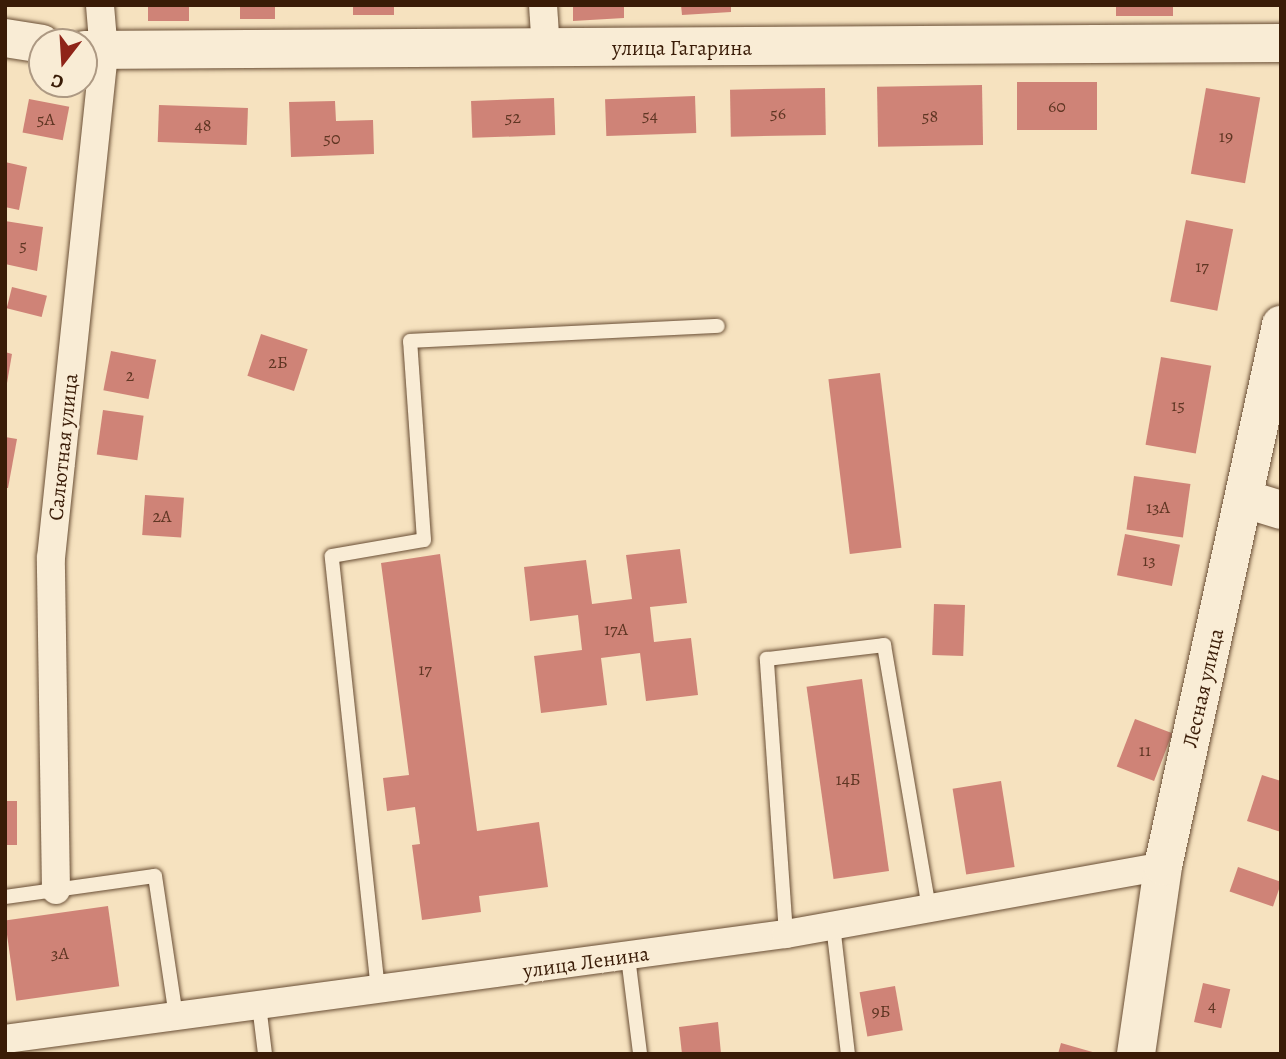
<!DOCTYPE html>
<meta charset="utf-8">
<style>
body{margin:0}
#map{position:relative;width:1286px;height:1059px;overflow:hidden;background:#f6e2bf;font-family:Alegreya,serif}
div>[style]{position:absolute}
[style*='--x']{left:calc(var(--x)*1px);top:calc(var(--y)*1px);width:calc(var(--w)*1px);rotate:calc(var(--a)*1deg)}
.building>*{inset:0;background:#cf8377;transform-origin:0 0}
.roads{filter:drop-shadow(0 0 2px #694e35) drop-shadow(0 0 2px #694e35)}
.lane>*{height:14px;margin:-7px;padding:0 7px;transform-origin:7px;border-radius:7px;background:#f9ecd5}
.street>*{height:28px;margin:-14px;padding:0 14px;transform-origin:14px;border-radius:14px;background:#f9ecd5}
.secondary>*{height:38px;margin:-19px;padding:0 19px;transform-origin:19px;border-radius:19px;background:#f9ecd5}
span{translate:-50% -50%;white-space:nowrap;text-align:center;line-height:1.15;-webkit-text-stroke:5px #f9ecd5;paint-order:stroke}
.number-label{font-size:18px;color:#5f3623}
.number-label span{-webkit-text-stroke-width:0}
.street-label{font-size:21px;color:#3a1c07}
.frame{position:absolute;inset:0;border:7px solid #3a1c07;pointer-events:none}
.north{position:absolute;left:28px;top:28px;width:70px;height:70px;box-sizing:border-box;background:#f9ecd5;border:2px solid #ad9983;border-radius:50%;rotate:197deg;font-size:19px;font-weight:700;line-height:28px;text-align:center;color:#3a1c07}
.north::after{content:'';display:block;margin:auto;width:24px;height:32px;background:#8f2418;clip-path:polygon(50% 0,100% 100%,50% 72%,0 100%)}
</style>
<div id="map">
<div class="building">
<i style="left:148px;top:5px;width:41px;height:16px"></i>
<i style="left:240px;top:5px;width:35px;height:14px"></i>
<i style="left:353px;top:5px;width:41px;height:10px"></i>
<i style="clip-path:polygon(573px 5px,624px 5px,624px 18px,573px 21px)"></i>
<i style="clip-path:polygon(681px 5px,731px 5px,731px 12px,682px 15px)"></i>
<i style="left:1116px;top:5px;width:57px;height:11px"></i>
<i style="left:1017px;top:82px;width:80px;height:48px"></i>
<i style="left:982px;top:85px;width:60px;height:105px;rotate:89deg"></i>
<i style="left:825px;top:88px;width:47px;height:95px;rotate:89deg"></i>
<i style="left:1206px;top:88px;width:55px;height:87px;rotate:10deg"></i>
<i style="left:695px;top:96px;width:37px;height:90px;rotate:88deg"></i>
<i style="left:554px;top:98px;width:37px;height:83px;rotate:88deg"></i>
<i style="left:29px;top:99px;width:41px;height:34px;rotate:11deg"></i>
<i style="clip-path:polygon(335px 101px,336px 121px,373px 120px,374px 154px,291px 157px,289px 102px)"></i>
<i style="left:159px;top:105px;width:89px;height:37px;rotate:2deg"></i>
<i style="clip-path:polygon(5px 162px,27px 167px,19px 210px,5px 207px)"></i>
<i style="left:1186px;top:220px;width:48px;height:83px;rotate:11deg"></i>
<i style="clip-path:polygon(5px 221px,43px 227px,37px 271px,5px 264px)"></i>
<i style="left:12px;top:287px;width:36px;height:22px;rotate:14deg"></i>
<i style="left:261px;top:334px;width:49px;height:44px;rotate:18deg"></i>
<i style="left:111px;top:351px;width:46px;height:40px;rotate:11deg"></i>
<i style="clip-path:polygon(5px 352px,12px 354px,7px 383px,5px 383px)"></i>
<i style="left:1161px;top:357px;width:51px;height:89px;rotate:10deg"></i>
<i style="left:880px;top:373px;width:176px;height:52px;rotate:83deg"></i>
<i style="left:103px;top:410px;width:41px;height:45px;rotate:8deg"></i>
<i style="clip-path:polygon(5px 437px,17px 439px,8px 488px,5px 488px)"></i>
<i style="left:1134px;top:476px;width:57px;height:54px;rotate:8deg"></i>
<i style="left:145px;top:495px;width:39px;height:40px;rotate:4deg"></i>
<i style="left:1125px;top:534px;width:56px;height:42px;rotate:11deg"></i>
<i style="clip-path:polygon(680px 549px,687px 603px,650px 607px,654px 642px,691px 638px,698px 695px,646px 701px,640px 653px,601px 658px,607px 705px,541px 713px,534px 656px,582px 650px,578px 615px,530px 621px,524px 567px,586px 560px,592px 604px,632px 599px,626px 555px)"></i>
<i style="clip-path:polygon(440px 554px,477px 831px,539px 822px,548px 887px,479px 896px,481px 912px,422px 920px,412px 845px,420px 844px,415px 807px,387px 811px,383px 778px,409px 775px,381px 563px)"></i>
<i style="left:934px;top:604px;width:31px;height:51px;rotate:2deg"></i>
<i style="left:862px;top:679px;width:194px;height:56px;rotate:82deg"></i>
<i style="left:1135px;top:719px;width:40px;height:51px;rotate:21deg"></i>
<i style="clip-path:polygon(1262px 775px,1281px 781px,1281px 832px,1247px 821px)"></i>
<i style="left:1001px;top:781px;width:87px;height:49px;rotate:81deg"></i>
<i style="left:5px;top:801px;width:12px;height:44px"></i>
<i style="left:1238px;top:867px;width:46px;height:26px;rotate:19deg"></i>
<i style="left:108px;top:906px;width:81px;height:104px;rotate:82deg"></i>
<i style="left:1203px;top:983px;width:28px;height:40px;rotate:13deg"></i>
<i style="left:895px;top:986px;width:45px;height:36px;rotate:80deg"></i>
<i style="clip-path:polygon(718px 1022px,721px 1054px,682px 1054px,679px 1027px)"></i>
<i style="clip-path:polygon(1061px 1043px,1096px 1053px,1096px 1054px,1058px 1054px)"></i>
</div>
<div class="roads">
<div class="lane">
<i style="--x:5;--y:897;--w:151;--a:-8"></i>
<i style="--x:155;--y:876;--w:142;--a:81.5"></i>
<i style="--x:833;--y:925;--w:130;--a:83.4"></i>
<i style="--x:786;--y:934;--w:276;--a:-94"></i>
<i style="--x:767;--y:659;--w:118;--a:-6.8"></i>
<i style="--x:884;--y:645;--w:266;--a:80.3"></i>
<i style="--x:628;--y:957;--w:98;--a:82.9"></i>
<i style="--x:378;--y:990;--w:436;--a:-96.1"></i>
<i style="--x:332;--y:556;--w:93;--a:-9.9"></i>
<i style="--x:424;--y:540;--w:199;--a:-94"></i>
<i style="--x:410;--y:341;--w:308;--a:-2.8"></i>
<i style="--x:259;--y:1005;--w:49;--a:83"></i>
</div>
<div class="street">
<i style="--x:543;--y:5;--w:44;--a:86.1"></i>
<i style="--x:56;--y:890;--w:332;--a:-90.9"></i>
<i style="--x:51;--y:558;--w:508;--a:-84.01"></i>
<i style="--x:104;--y:53;--w:48;--a:-94.8"></i>
<i style="--x:5;--y:1039;--w:788;--a:-7.66"></i>
<i style="--x:786;--y:934;--w:383;--a:-10.2"></i>
</div>
<div class="secondary">
<i style="--x:5;--y:38;--w:37;--a:9"></i>
<i style="--x:84;--y:50;--w:1197;--a:-0.34"></i>
<i style="--x:1245;--y:499;--w:38;--a:17"></i>
<i style="--x:1136;--y:1054;--w:190;--a:-81.8"></i>
<i style="--x:1163;--y:866;--w:554;--a:-77.7"></i>
</div>
</div>
<div class="number-label">
<span style="left:1057px;top:106px">60</span>
<span style="left:778px;top:113px">56</span>
<span style="left:650px;top:115px">54</span>
<span style="left:930px;top:116px">58</span>
<span style="left:513px;top:117px">52</span>
<span style="left:46px;top:119px">5А</span>
<span style="left:203px;top:125px">48</span>
<span style="left:1226px;top:136px">19</span>
<span style="left:332px;top:138px">50</span>
<span style="left:23px;top:245px">5</span>
<span style="left:1202px;top:266px">17</span>
<span style="left:278px;top:362px">2Б</span>
<span style="left:130px;top:375px">2</span>
<span style="left:1178px;top:405px">15</span>
<span style="left:1158px;top:507px">13А</span>
<span style="left:162px;top:516px">2А</span>
<span style="left:1149px;top:560px">13</span>
<span style="left:616px;top:629px">17А</span>
<span style="left:425px;top:669px">17</span>
<span style="left:1145px;top:750px">11</span>
<span style="left:848px;top:779px">14Б</span>
<span style="left:60px;top:953px">3А</span>
<span style="left:1212px;top:1005px">4</span>
<span style="left:881px;top:1011px">9Б</span>
</div>
<div class="street-label">
<span style="left:682px;top:48px">улица Гагарина</span>
<span style="left:63px;top:447px;rotate:-84deg">Салютная улица</span>
<span style="left:1203px;top:688px;rotate:-77deg">Лесная улица</span>
<span style="left:586px;top:962px;rotate:-8deg">улица Ленина</span>
</div>
<div class="frame"></div>
<div class="north">С</div>
</div>
